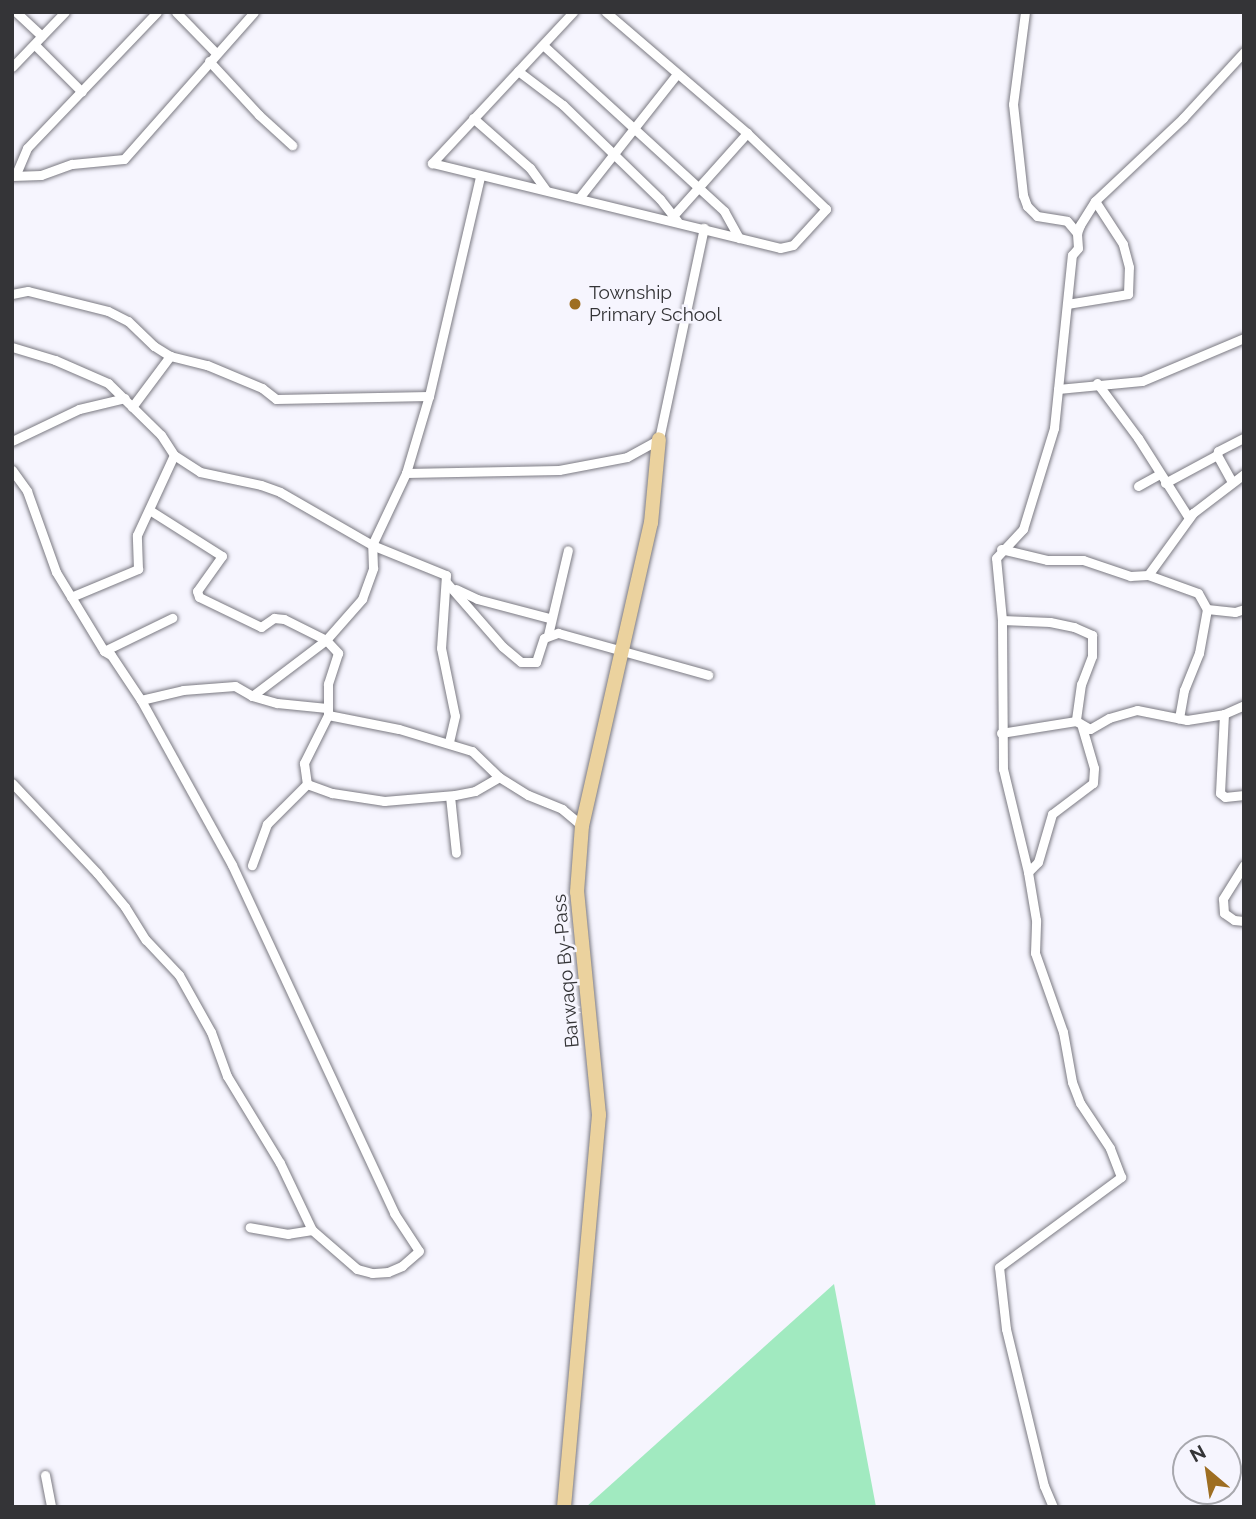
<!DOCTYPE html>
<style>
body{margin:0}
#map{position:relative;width:1256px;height:1519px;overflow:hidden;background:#f6f5fe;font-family:Raleway,sans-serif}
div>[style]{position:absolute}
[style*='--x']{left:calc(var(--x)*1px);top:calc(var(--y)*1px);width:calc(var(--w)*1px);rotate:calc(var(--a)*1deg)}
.green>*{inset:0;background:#a1eac0}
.roads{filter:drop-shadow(0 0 2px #7b7a82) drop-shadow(0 0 2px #7b7a82)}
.minor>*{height:9px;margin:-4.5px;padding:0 4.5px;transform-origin:4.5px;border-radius:4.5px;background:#fff}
.trunk>*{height:14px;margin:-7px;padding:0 7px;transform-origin:7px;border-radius:7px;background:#ebd29e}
.dots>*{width:19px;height:19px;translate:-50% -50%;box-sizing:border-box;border:4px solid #f6f5fe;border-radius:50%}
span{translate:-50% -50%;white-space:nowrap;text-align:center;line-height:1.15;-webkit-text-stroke:5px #f6f5fe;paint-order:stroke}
.poi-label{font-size:19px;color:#343437}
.left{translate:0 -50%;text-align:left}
.street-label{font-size:19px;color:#343437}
.frame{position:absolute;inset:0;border:14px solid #343437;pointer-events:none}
.north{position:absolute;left:1172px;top:1435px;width:70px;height:70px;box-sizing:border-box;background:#f6f5fe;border:2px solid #a8a8ae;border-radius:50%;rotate:331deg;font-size:19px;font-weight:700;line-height:28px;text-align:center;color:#343437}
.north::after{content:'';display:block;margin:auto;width:24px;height:32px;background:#9e6e22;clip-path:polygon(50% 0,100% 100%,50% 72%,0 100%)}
</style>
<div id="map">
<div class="green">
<i style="clip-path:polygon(834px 1284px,876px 1507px,586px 1507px)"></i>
</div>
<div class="roads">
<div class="minor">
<i style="--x:16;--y:12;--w:35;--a:43"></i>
<i style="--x:176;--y:12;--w:57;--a:45.7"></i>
<i style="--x:573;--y:12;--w:207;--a:133"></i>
<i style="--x:432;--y:163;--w:358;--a:13.7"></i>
<i style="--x:780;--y:248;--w:13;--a:-13"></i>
<i style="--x:793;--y:245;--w:49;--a:-47.5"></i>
<i style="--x:826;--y:209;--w:110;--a:-136.1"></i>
<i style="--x:747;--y:133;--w:186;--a:-139.4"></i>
<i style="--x:1025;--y:12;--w:93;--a:97.4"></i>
<i style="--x:1013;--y:104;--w:92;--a:83.7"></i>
<i style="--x:1023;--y:195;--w:12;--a:70"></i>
<i style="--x:1027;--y:206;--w:14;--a:45"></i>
<i style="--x:1037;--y:216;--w:30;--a:9"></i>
<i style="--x:1067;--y:221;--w:16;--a:50"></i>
<i style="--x:35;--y:45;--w:66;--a:45"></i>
<i style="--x:543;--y:45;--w:246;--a:42.5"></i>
<i style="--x:724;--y:211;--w:31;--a:61"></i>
<i style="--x:209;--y:61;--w:74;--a:47.2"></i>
<i style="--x:259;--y:115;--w:45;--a:42.3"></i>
<i style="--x:12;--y:67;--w:76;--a:-46.1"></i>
<i style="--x:518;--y:71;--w:56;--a:37.1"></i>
<i style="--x:563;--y:105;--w:135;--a:44.1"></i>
<i style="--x:660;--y:199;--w:28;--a:52"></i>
<i style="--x:473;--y:118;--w:76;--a:41.3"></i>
<i style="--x:530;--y:168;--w:26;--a:54"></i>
<i style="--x:16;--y:174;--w:28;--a:-67"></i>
<i style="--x:27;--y:148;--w:188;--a:-46.3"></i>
<i style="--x:12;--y:176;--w:29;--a:-2"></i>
<i style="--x:41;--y:175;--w:33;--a:-20"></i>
<i style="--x:72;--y:164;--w:52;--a:-5.5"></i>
<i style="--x:124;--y:159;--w:196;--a:-48.5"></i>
<i style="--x:579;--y:198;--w:158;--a:-51.7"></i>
<i style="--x:672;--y:217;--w:113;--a:-48.2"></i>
<i style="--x:12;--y:294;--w:16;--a:-11"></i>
<i style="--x:28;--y:291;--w:82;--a:14"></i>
<i style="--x:108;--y:311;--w:22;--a:27"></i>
<i style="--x:128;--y:321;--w:36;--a:44"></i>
<i style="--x:154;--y:346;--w:19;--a:32"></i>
<i style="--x:170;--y:356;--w:38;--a:14"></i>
<i style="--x:207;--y:365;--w:60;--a:22.7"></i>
<i style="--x:262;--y:388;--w:18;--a:38"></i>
<i style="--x:276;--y:399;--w:153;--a:-1.1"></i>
<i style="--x:1067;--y:304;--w:62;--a:-9.3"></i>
<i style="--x:1128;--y:294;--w:27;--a:-88"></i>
<i style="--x:1129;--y:267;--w:24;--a:-105"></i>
<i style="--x:1123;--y:244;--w:51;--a:-123.1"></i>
<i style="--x:12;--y:347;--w:45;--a:16.8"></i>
<i style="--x:55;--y:360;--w:58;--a:23.5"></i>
<i style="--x:108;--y:383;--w:74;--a:44.5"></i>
<i style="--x:161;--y:435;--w:24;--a:57"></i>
<i style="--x:174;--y:455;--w:31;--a:33"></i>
<i style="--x:200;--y:472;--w:62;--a:12"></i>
<i style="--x:261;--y:485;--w:20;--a:20"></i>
<i style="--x:280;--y:492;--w:106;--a:29.9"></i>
<i style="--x:372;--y:545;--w:80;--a:22.1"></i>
<i style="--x:446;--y:575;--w:73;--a:93.9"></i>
<i style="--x:441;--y:648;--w:69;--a:78.4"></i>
<i style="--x:455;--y:716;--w:28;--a:103"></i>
<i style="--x:1097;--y:383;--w:69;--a:53.3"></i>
<i style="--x:1138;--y:438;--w:95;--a:57.5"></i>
<i style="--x:1058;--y:389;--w:84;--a:-5.4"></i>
<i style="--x:1142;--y:381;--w:111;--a:-22.9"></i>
<i style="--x:132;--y:407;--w:64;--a:-53.3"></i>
<i style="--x:12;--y:441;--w:74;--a:-25.5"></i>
<i style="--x:79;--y:409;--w:47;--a:-13.4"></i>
<i style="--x:12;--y:470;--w:26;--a:54"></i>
<i style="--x:27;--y:491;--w:86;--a:70.3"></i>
<i style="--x:56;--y:572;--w:92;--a:58.7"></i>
<i style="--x:104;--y:651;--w:8;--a:30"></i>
<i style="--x:111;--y:655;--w:54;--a:56.3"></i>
<i style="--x:141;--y:700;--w:188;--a:61.1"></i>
<i style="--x:232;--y:865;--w:384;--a:65"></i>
<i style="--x:394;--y:1213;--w:45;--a:56.7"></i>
<i style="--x:419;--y:1251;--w:23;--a:139"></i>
<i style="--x:402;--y:1266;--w:15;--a:157"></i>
<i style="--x:388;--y:1272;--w:16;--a:176"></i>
<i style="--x:372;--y:1273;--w:16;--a:-165"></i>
<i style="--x:357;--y:1269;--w:60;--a:-139.1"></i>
<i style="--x:312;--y:1230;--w:24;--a:171"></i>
<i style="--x:288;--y:1234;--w:39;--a:-170"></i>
<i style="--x:406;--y:473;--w:153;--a:-1.1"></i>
<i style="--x:559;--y:470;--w:69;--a:-10.8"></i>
<i style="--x:627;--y:457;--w:37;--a:-29"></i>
<i style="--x:659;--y:439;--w:216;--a:-78"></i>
<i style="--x:1232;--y:482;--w:31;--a:-119"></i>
<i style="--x:1217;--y:455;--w:4;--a:-76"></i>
<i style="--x:1218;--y:451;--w:29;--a:-27"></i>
<i style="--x:1165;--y:483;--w:59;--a:-28.3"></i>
<i style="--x:1138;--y:486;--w:25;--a:-29"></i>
<i style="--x:151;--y:511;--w:84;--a:32.4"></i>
<i style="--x:222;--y:556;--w:43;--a:125.5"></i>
<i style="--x:197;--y:591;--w:6;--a:72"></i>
<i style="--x:199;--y:597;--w:69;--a:25.8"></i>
<i style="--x:261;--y:627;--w:16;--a:-35"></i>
<i style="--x:274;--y:618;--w:10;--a:6"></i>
<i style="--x:284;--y:619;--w:47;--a:26.6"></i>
<i style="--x:326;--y:640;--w:18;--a:47"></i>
<i style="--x:338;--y:653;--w:33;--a:108"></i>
<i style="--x:328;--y:684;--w:31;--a:90"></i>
<i style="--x:328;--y:715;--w:54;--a:116.6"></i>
<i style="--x:304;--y:763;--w:21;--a:82"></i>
<i style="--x:307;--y:784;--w:57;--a:135"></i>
<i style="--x:267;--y:824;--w:44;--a:110.1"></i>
<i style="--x:1001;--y:549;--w:47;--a:13.4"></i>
<i style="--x:1047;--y:560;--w:36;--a:0"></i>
<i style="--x:1083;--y:560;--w:50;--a:18.8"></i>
<i style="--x:1130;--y:576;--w:18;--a:-3"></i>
<i style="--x:1148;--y:575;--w:77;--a:-54"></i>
<i style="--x:1193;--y:513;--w:64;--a:-37.4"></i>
<i style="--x:1148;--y:575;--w:53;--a:19.8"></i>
<i style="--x:1198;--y:593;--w:18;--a:61"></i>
<i style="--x:1207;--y:609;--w:45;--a:100.3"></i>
<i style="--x:1199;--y:653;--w:40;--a:112"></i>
<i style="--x:1184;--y:690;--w:29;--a:100"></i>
<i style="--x:446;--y:582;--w:86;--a:48.8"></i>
<i style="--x:503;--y:647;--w:23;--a:40"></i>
<i style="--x:521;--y:662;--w:15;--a:0"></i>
<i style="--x:536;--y:662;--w:25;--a:-72"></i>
<i style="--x:544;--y:638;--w:15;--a:-20"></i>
<i style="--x:558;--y:633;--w:156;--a:15.6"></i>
<i style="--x:456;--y:589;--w:23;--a:25"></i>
<i style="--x:477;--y:599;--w:74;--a:14.8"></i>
<i style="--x:71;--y:597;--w:73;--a:-22.7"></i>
<i style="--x:138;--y:569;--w:34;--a:-92"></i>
<i style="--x:137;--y:535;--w:88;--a:-65.2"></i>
<i style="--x:1207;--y:609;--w:28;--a:6"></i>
<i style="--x:1235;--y:612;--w:9;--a:-18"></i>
<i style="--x:1002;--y:620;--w:48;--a:2.4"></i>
<i style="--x:1050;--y:622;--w:25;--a:12"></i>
<i style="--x:1074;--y:627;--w:20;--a:24"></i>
<i style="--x:1092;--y:635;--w:21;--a:90"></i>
<i style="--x:1092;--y:656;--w:30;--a:111"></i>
<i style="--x:1081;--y:684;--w:37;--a:98"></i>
<i style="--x:548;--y:635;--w:87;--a:-76.8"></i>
<i style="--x:104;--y:651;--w:76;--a:-25.9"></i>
<i style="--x:252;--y:696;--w:93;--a:-37.1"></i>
<i style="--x:326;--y:640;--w:55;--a:-48.7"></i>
<i style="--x:362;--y:599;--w:33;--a:-70"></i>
<i style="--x:373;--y:568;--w:23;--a:-92"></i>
<i style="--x:372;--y:545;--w:80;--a:-64.7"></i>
<i style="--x:406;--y:473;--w:80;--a:-73.4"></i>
<i style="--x:429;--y:396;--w:226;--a:-76.9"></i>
<i style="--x:141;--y:700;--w:43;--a:-13.4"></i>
<i style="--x:183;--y:690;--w:52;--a:-4.4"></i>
<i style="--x:235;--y:686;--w:20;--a:30"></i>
<i style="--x:252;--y:696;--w:26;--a:16"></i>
<i style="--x:277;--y:703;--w:50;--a:5.7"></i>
<i style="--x:1224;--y:714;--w:79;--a:92.9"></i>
<i style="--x:1220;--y:793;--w:6;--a:39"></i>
<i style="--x:1225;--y:797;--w:19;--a:-6"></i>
<i style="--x:328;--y:715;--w:72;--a:11.2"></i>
<i style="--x:399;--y:729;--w:76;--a:16.8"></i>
<i style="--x:472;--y:751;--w:37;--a:44"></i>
<i style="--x:499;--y:777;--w:34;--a:32"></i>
<i style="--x:528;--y:795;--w:37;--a:22"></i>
<i style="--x:562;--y:809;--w:26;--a:40"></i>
<i style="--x:1001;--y:733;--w:76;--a:-9.1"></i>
<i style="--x:1076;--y:721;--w:16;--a:30"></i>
<i style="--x:1090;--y:729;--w:22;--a:-30"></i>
<i style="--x:1109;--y:718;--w:29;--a:-16"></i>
<i style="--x:1137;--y:710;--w:51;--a:11.3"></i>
<i style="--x:1187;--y:720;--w:37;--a:-9"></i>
<i style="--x:1224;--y:714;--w:22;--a:-24"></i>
<i style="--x:12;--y:783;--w:124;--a:46.6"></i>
<i style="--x:97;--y:873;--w:44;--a:50.5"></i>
<i style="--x:125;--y:907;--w:39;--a:58"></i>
<i style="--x:146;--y:940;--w:48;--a:46.7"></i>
<i style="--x:179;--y:975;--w:65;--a:60.7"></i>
<i style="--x:211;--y:1032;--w:47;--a:70"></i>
<i style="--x:227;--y:1076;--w:102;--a:58.7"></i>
<i style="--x:280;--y:1163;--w:74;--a:64.5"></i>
<i style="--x:307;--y:784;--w:27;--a:20"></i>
<i style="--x:332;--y:793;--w:53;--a:8.7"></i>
<i style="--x:384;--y:801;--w:71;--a:-4.8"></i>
<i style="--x:455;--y:795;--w:20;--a:-11"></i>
<i style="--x:475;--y:791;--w:28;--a:-30"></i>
<i style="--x:450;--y:796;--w:57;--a:84"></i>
<i style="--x:1244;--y:865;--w:40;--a:122"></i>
<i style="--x:1223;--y:899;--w:14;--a:86"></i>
<i style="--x:1224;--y:913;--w:12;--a:35"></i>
<i style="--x:1234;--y:920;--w:10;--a:6"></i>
<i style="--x:1028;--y:872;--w:14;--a:-45"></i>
<i style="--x:1038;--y:862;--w:50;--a:-73.7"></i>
<i style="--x:1052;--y:814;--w:51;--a:-37.1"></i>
<i style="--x:1093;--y:783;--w:15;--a:-86"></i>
<i style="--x:1094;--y:768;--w:43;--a:-106.3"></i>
<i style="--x:45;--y:1475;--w:33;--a:79"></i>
<i style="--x:1053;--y:1507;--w:23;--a:-113"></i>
<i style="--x:1044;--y:1486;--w:162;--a:-103.6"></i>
<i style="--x:1006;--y:1329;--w:62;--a:-96.4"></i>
<i style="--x:999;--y:1267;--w:152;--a:-36.4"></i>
<i style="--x:1121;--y:1177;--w:31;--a:-111"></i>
<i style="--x:1110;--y:1148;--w:54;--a:-123.7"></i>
<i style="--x:1080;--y:1103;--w:22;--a:-111"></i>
<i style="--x:1072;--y:1082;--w:51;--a:-100.2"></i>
<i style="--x:1063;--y:1032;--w:84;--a:-109.5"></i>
<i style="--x:1035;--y:953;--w:33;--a:-88"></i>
<i style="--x:1036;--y:920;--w:49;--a:-99.5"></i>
<i style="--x:1028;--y:872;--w:106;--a:-103.6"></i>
<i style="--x:1003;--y:769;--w:149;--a:-90.4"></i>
<i style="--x:1002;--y:620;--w:62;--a:-95.5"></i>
<i style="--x:996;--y:558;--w:40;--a:-47"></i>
<i style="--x:1023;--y:529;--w:106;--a:-72.9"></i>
<i style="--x:1054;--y:428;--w:174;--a:-84.1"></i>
<i style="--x:1072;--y:255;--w:9;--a:-49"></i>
<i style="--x:1078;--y:248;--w:15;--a:-94"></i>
<i style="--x:1077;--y:233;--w:9;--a:-69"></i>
<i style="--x:1080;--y:225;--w:28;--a:-58"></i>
<i style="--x:1095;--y:201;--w:121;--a:-43.3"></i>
<i style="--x:1183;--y:118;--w:90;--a:-47.3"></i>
</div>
<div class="trunk">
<i style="--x:564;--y:1507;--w:394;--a:-84.9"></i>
<i style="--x:599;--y:1115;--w:224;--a:-95.6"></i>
<i style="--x:577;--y:892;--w:66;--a:-85.7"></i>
<i style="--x:582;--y:826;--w:311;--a:-77.2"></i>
<i style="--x:651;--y:523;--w:84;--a:-84.6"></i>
</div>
</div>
<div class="dots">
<i style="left:575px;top:304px;background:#9e6e22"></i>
</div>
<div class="poi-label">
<span class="left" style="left:589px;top:304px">Township<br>Primary School</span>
</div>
<div class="street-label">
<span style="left:566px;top:971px;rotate:-95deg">Barwaqo By-Pass</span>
</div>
<div class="frame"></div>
<div class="north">N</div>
</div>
